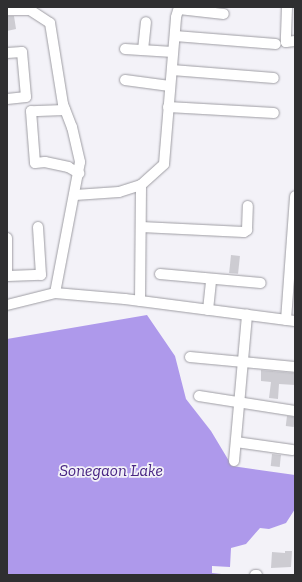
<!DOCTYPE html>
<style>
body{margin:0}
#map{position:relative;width:302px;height:582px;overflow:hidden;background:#f3f2f8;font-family:"Zilla Slab",serif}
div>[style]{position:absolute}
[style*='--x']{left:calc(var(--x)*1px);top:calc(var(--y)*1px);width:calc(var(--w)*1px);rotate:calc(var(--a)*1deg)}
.water>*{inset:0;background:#ae99eb}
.building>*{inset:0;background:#cdccd2;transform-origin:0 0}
.roads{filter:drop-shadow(0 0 1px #9e9da3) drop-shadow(0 0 1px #9e9da3)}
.minor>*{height:10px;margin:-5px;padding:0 5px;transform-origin:5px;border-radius:5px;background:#fff}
span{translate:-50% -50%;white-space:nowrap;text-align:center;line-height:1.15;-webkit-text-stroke:3.5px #f3f2f8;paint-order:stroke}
.water-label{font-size:17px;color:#492684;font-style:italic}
.frame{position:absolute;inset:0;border:8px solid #2f2f31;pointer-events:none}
</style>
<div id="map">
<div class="water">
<i style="clip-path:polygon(147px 315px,175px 356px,186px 399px,211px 431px,232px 466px,295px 475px,295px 509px,286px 523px,269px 529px,260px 528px,246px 544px,231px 548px,230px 567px,212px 566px,212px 573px,231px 575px,7px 575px,7px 339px)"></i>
</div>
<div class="building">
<i style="clip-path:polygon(7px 16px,14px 16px,16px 29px,7px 31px)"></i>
<i style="left:231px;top:255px;width:9px;height:18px;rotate:6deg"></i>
<i style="clip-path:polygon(261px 370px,295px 373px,295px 385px,279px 384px,278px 399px,269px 398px,271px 382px,261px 381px)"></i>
<i style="left:287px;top:416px;width:8px;height:10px;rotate:7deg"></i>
<i style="left:272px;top:454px;width:9px;height:12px;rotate:6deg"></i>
<i style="clip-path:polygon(285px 551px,292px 551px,291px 567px,271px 568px,272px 552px,285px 553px)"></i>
</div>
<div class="roads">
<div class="minor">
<i style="--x:287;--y:7;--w:35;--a:92"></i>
<i style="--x:286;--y:42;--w:9;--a:-6"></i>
<i style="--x:179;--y:9;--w:45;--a:6.3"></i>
<i style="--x:7;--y:10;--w:23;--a:0"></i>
<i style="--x:30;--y:10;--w:24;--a:33"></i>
<i style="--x:50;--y:23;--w:82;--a:80.9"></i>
<i style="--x:63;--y:104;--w:25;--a:69"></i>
<i style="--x:72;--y:127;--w:36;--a:77"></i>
<i style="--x:80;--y:162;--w:133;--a:100.8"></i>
<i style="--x:175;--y:36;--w:101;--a:4.5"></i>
<i style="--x:125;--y:49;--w:48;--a:3.6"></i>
<i style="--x:143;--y:50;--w:28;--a:-84"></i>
<i style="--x:7;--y:53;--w:15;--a:-4"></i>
<i style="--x:22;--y:52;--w:45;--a:84.9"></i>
<i style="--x:26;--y:97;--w:19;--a:174"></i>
<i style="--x:172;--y:70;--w:102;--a:4.5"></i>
<i style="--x:125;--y:80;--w:45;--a:7.6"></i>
<i style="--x:168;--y:107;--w:106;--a:3.2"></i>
<i style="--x:65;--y:110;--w:34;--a:178"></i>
<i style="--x:31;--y:111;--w:52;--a:85.6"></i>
<i style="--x:35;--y:163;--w:10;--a:-6"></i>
<i style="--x:45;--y:162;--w:24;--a:12"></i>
<i style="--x:68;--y:167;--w:13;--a:29"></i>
<i style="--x:75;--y:195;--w:44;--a:-3.9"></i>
<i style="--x:119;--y:192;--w:23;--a:-18"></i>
<i style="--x:141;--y:227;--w:103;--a:2.8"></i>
<i style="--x:244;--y:232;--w:4;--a:-34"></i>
<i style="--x:247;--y:230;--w:24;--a:-88"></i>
<i style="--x:7;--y:238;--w:38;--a:90"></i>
<i style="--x:160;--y:274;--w:101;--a:5.1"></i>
<i style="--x:8;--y:276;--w:33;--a:-2"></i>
<i style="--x:41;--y:275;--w:48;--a:-93.6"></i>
<i style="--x:140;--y:301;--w:116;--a:-89.5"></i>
<i style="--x:141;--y:185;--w:31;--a:-42"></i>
<i style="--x:164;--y:164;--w:147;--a:-85.3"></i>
<i style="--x:176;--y:17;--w:10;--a:-73"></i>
<i style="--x:7;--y:305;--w:49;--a:-14"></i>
<i style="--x:55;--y:293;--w:70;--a:4.9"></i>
<i style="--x:125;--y:299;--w:171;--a:7.4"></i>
<i style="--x:208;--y:310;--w:31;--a:-84"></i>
<i style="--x:286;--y:320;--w:124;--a:-85.8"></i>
<i style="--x:190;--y:357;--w:105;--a:5.4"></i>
<i style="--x:199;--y:396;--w:97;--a:8.9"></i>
<i style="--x:236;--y:442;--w:57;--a:8.1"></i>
<i style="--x:234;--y:461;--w:147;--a:-84.9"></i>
<i style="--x:255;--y:575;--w:2;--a:0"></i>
</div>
</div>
<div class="water-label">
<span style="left:111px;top:471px">Sonegaon Lake</span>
</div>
<div class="frame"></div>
</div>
